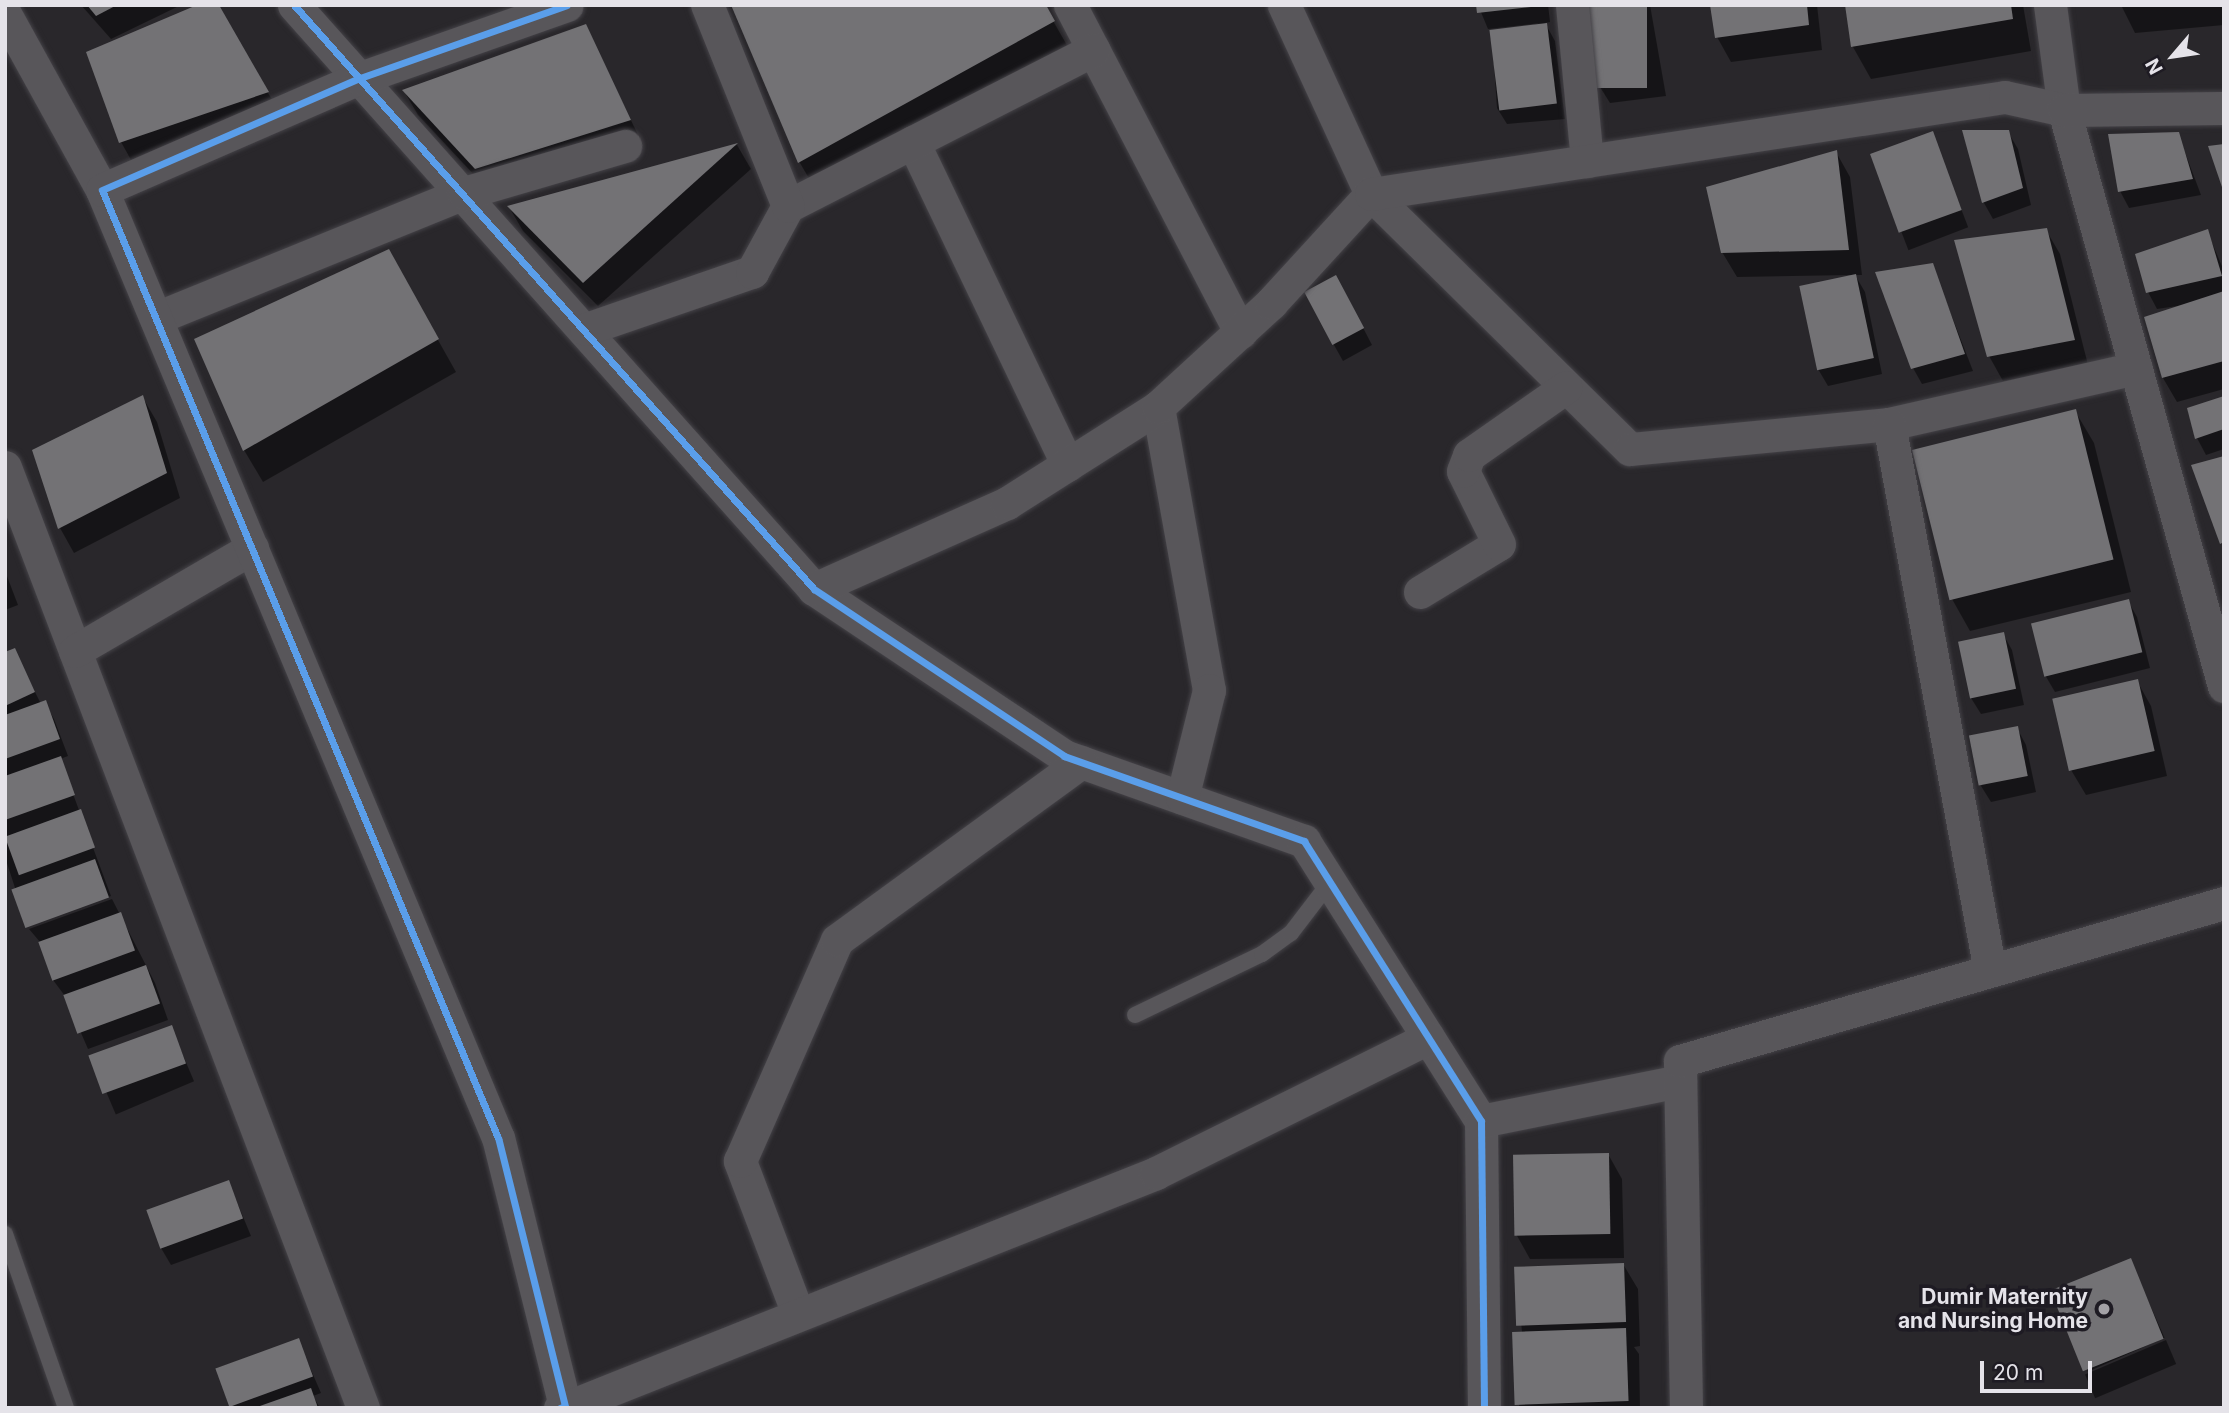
<!DOCTYPE html>
<style>
body{margin:0}
#map{position:relative;width:2229px;height:1413px;overflow:hidden;background:#29272b;font-family:Inter,sans-serif}
div>[style]{position:absolute}
[style*='--x']{left:calc(var(--x)*1px);top:calc(var(--y)*1px);width:calc(var(--w)*1px);rotate:calc(var(--a)*1deg)}
.shadow>*{inset:0;background:#0007;transform-origin:0 0}
.building>*{inset:0;background:#737275;transform-origin:0 0}
.roads{filter:drop-shadow(0 0 2px #444247) drop-shadow(0 0 2px #444247)}
.service>*{height:16px;margin:-8px;padding:0 8px;transform-origin:8px;border-radius:8px;background:#58565a}
.minor>*{height:33px;margin:-16.5px;padding:0 16.5px;transform-origin:16.5px;border-radius:16.5px;background:#58565a}
.cycleway>*{height:7px;margin:-3.5px;padding:0 3.5px;transform-origin:3.5px;border-radius:3.5px;background:#5a9eea}
.dots>*{width:19px;height:19px;translate:-50% -50%;box-sizing:border-box;border:4px solid #1e1b23;border-radius:50%}
span{translate:-50% -50%;white-space:nowrap;text-align:center;line-height:1.15;-webkit-text-stroke:7px #1e1b23;paint-order:stroke}
.poi-label{font-size:21px;color:#e5e3e9;font-weight:700}
.right{translate:-100% -50%;text-align:right}
.frame{position:absolute;inset:0;border:7px solid #e5e3e9;pointer-events:none}
.north{position:absolute;left:2138px;top:21px;width:70px;height:70px;-webkit-text-stroke:5px #1e1b23;paint-order:stroke;rotate:241deg;font-size:19px;font-weight:700;line-height:28px;text-align:center;color:#e5e3e9}
.north::after{content:'';display:block;margin:auto;width:24px;height:32px;background:#e5e3e9;clip-path:polygon(50% 0,100% 100%,50% 72%,0 100%)}
.scale{position:absolute;left:1980px;top:1361px;width:112px;height:32px;box-sizing:border-box;border:4px solid #e5e3e9;border-top:0;padding-left:9px;font-size:21px;line-height:24px;white-space:nowrap;color:#e5e3e9;-webkit-text-stroke:5px #1e1b23;paint-order:stroke}
</style>
<div id="map">
<div class="shadow">
<i style="clip-path:polygon(81px 5px,181px 5px,111px 39px)"></i>
<i style="clip-path:polygon(217px 5px,282px 117px,135px 167px,121px 142px)"></i>
<i style="clip-path:polygon(733px 5px,1044px 5px,1072px 54px,818px 194px,800px 163px)"></i>
<i style="clip-path:polygon(1478px 5px,1548px 5px,1550px 22px,1545px 23px,1555px 41px,1565px 119px,1507px 124px,1497px 108px,1492px 36px,1541px 23px,1488px 29px)"></i>
<i style="clip-path:polygon(1589px 5px,1650px 5px,1666px 96px,1610px 103px,1600px 87px)"></i>
<i style="clip-path:polygon(1712px 5px,1817px 5px,1822px 50px,1731px 62px,1717px 37px)"></i>
<i style="clip-path:polygon(1847px 5px,2023px 5px,2031px 51px,1871px 79px,1853px 47px)"></i>
<i style="clip-path:polygon(2121px 5px,2224px 5px,2224px 25px,2135px 33px)"></i>
<i style="clip-path:polygon(585px 26px,643px 145px,491px 193px,418px 115px,404px 91px)"></i>
<i style="clip-path:polygon(1964px 132px,2008px 132px,2018px 149px,2031px 205px,1993px 219px,1984px 203px)"></i>
<i style="left:1932px;top:133px;width:101px;height:64px;rotate:69deg"></i>
<i style="clip-path:polygon(2178px 134px,2201px 195px,2129px 208px,2120px 191px)"></i>
<i style="clip-path:polygon(737px 145px,751px 169px,598px 306px,523px 231px,509px 207px)"></i>
<i style="clip-path:polygon(1836px 152px,1850px 177px,1862px 275px,1855px 275px,1865px 292px,1882px 374px,1828px 386px,1818px 369px,1851px 275px,1737px 277px,1722px 252px)"></i>
<i style="clip-path:polygon(2046px 230px,2060px 254px,2088px 365px,2003px 381px,1989px 356px)"></i>
<i style="clip-path:polygon(2207px 231px,2224px 271px,2224px 389px,2177px 402px,2163px 378px,2147px 318px,2184px 305px,2157px 309px,2148px 292px)"></i>
<i style="clip-path:polygon(1932px 265px,1973px 371px,1922px 384px,1913px 368px)"></i>
<i style="clip-path:polygon(406px 283px,456px 372px,263px 482px,244px 450px)"></i>
<i style="clip-path:polygon(1345px 293px,1372px 345px,1343px 361px,1334px 345px)"></i>
<i style="clip-path:polygon(143px 398px,157px 422px,180px 498px,74px 553px,60px 528px,34px 451px)"></i>
<i style="clip-path:polygon(2224px 398px,2224px 449px,2206px 455px,2197px 438px)"></i>
<i style="clip-path:polygon(2075px 411px,2094px 443px,2131px 592px,1970px 631px,1952px 599px,1915px 451px)"></i>
<i style="clip-path:polygon(5px 571px,18px 605px,5px 610px)"></i>
<i style="clip-path:polygon(2128px 601px,2137px 617px,2150px 668px,2055px 692px,2045px 675px)"></i>
<i style="clip-path:polygon(2003px 634px,2012px 650px,2024px 705px,1981px 714px,1971px 698px,1960px 643px)"></i>
<i style="clip-path:polygon(14px 650px,41px 704px,45px 703px,54px 719px,68px 756px,60px 759px,111px 896px,27px 925px,5px 857px,5px 654px)"></i>
<i style="clip-path:polygon(2137px 681px,2151px 706px,2167px 776px,2086px 795px,2071px 770px)"></i>
<i style="clip-path:polygon(2017px 728px,2026px 745px,2036px 792px,1991px 802px,1981px 786px)"></i>
<i style="clip-path:polygon(112px 899px,155px 983px,168px 1020px,88px 1049px,65px 996px,53px 980px,40px 942px,29px 929px)"></i>
<i style="left:171px;top:1027px;width:59px;height:85px;rotate:67deg"></i>
<i style="clip-path:polygon(1608px 1154px,1622px 1179px,1624px 1258px,1530px 1259px,1516px 1234px)"></i>
<i style="clip-path:polygon(229px 1183px,251px 1236px,171px 1265px,161px 1248px)"></i>
<i style="left:2130px;top:1260px;width:85px;height:84px;rotate:66deg"></i>
<i style="clip-path:polygon(1623px 1264px,1638px 1289px,1640px 1346px,1634px 1347px,1639px 1354px,1640px 1408px,1519px 1408px,1522px 1332px,1516px 1267px)"></i>
<i style="clip-path:polygon(298px 1340px,321px 1393px,313px 1396px,320px 1408px,232px 1408px,217px 1368px)"></i>
<i style="left:2166px;top:1340px;width:26px;height:88px;rotate:67deg"></i>
</div>
<div class="building">
<i style="clip-path:polygon(87px 5px,117px 5px,96px 16px)"></i>
<i style="clip-path:polygon(197px 5px,219px 5px,269px 92px,119px 143px,86px 52px)"></i>
<i style="clip-path:polygon(731px 5px,1046px 5px,1055px 21px,798px 163px)"></i>
<i style="clip-path:polygon(1476px 5px,1530px 5px,1531px 7px,1477px 13px)"></i>
<i style="left:1587px;top:5px;width:60px;height:83px"></i>
<i style="clip-path:polygon(1710px 5px,1807px 5px,1809px 25px,1715px 38px)"></i>
<i style="clip-path:polygon(1845px 5px,2011px 5px,2013px 19px,1851px 47px)"></i>
<i style="left:1547px;top:23px;width:81px;height:58px;rotate:83deg"></i>
<i style="clip-path:polygon(586px 24px,631px 120px,475px 169px,402px 90px)"></i>
<i style="clip-path:polygon(1962px 130px,2009px 130px,2023px 188px,1982px 203px)"></i>
<i style="left:1933px;top:131px;width:84px;height:67px;rotate:70deg"></i>
<i style="clip-path:polygon(2179px 132px,2193px 179px,2118px 192px,2108px 134px)"></i>
<i style="clip-path:polygon(738px 143px,583px 283px,507px 206px)"></i>
<i style="clip-path:polygon(2224px 144px,2224px 190px,2223px 190px,2208px 146px)"></i>
<i style="clip-path:polygon(1837px 150px,1849px 250px,1721px 253px,1706px 187px)"></i>
<i style="clip-path:polygon(2047px 228px,2075px 340px,1987px 357px,1954px 240px)"></i>
<i style="clip-path:polygon(2208px 229px,2222px 276px,2146px 293px,2135px 254px)"></i>
<i style="clip-path:polygon(389px 249px,439px 339px,243px 451px,194px 339px)"></i>
<i style="clip-path:polygon(1933px 263px,1965px 354px,1911px 369px,1875px 272px)"></i>
<i style="left:1856px;top:274px;width:86px;height:58px;rotate:78deg"></i>
<i style="left:1336px;top:275px;width:60px;height:36px;rotate:62deg"></i>
<i style="clip-path:polygon(2224px 291px,2224px 361px,2162px 378px,2144px 317px)"></i>
<i style="clip-path:polygon(143px 395px,167px 473px,58px 529px,32px 450px)"></i>
<i style="clip-path:polygon(2224px 396px,2224px 429px,2195px 439px,2187px 408px)"></i>
<i style="left:2076px;top:409px;width:155px;height:169px;rotate:76deg"></i>
<i style="clip-path:polygon(2224px 456px,2224px 542px,2220px 544px,2191px 465px)"></i>
<i style="left:2129px;top:599px;width:55px;height:101px;rotate:76deg"></i>
<i style="left:2004px;top:632px;width:58px;height:47px;rotate:78deg"></i>
<i style="clip-path:polygon(15px 648px,35px 692px,5px 706px,5px 652px)"></i>
<i style="left:2138px;top:679px;width:74px;height:88px;rotate:77deg"></i>
<i style="clip-path:polygon(46px 700px,60px 739px,5px 759px,5px 715px)"></i>
<i style="left:2018px;top:726px;width:51px;height:50px;rotate:79deg"></i>
<i style="clip-path:polygon(61px 756px,75px 795px,5px 820px,5px 776px)"></i>
<i style="left:81px;top:809px;width:41px;height:81px;rotate:70deg"></i>
<i style="left:95px;top:859px;width:41px;height:89px;rotate:70deg"></i>
<i style="left:121px;top:912px;width:41px;height:88px;rotate:70deg"></i>
<i style="left:146px;top:965px;width:41px;height:88px;rotate:70deg"></i>
<i style="left:172px;top:1025px;width:41px;height:89px;rotate:70deg"></i>
<i style="left:1609px;top:1153px;width:81px;height:96px;rotate:89deg"></i>
<i style="left:229px;top:1180px;width:41px;height:88px;rotate:70deg"></i>
<i style="left:2131px;top:1258px;width:87px;height:87px;rotate:68deg"></i>
<i style="left:1624px;top:1263px;width:59px;height:110px;rotate:88deg"></i>
<i style="left:1626px;top:1328px;width:73px;height:114px;rotate:88deg"></i>
<i style="left:299px;top:1338px;width:41px;height:89px;rotate:70deg"></i>
<i style="clip-path:polygon(311px 1388px,318px 1408px,257px 1408px,257px 1407px)"></i>
</div>
<div class="roads">
<div class="service">
<i style="--x:1135;--y:1015;--w:141;--a:-25.7"></i>
<i style="--x:1262;--y:954;--w:36;--a:-36"></i>
<i style="--x:1291;--y:933;--w:64;--a:-52.6"></i>
<i style="--x:5;--y:1234;--w:184;--a:70.7"></i>
</div>
<div class="minor">
<i style="--x:294;--y:5;--w:782;--a:48.32"></i>
<i style="--x:814;--y:589;--w:301;--a:33.7"></i>
<i style="--x:1064;--y:756;--w:255;--a:19.5"></i>
<i style="--x:1304;--y:841;--w:331;--a:57.7"></i>
<i style="--x:1481;--y:1121;--w:287;--a:89.4"></i>
<i style="--x:1070;--y:5;--w:369;--a:62.5"></i>
<i style="--x:1284;--y:5;--w:208;--a:65.3"></i>
<i style="--x:1371;--y:194;--w:363;--a:44.6"></i>
<i style="--x:1630;--y:449;--w:260;--a:-5.5"></i>
<i style="--x:1889;--y:424;--w:253;--a:-12.8"></i>
<i style="--x:1572;--y:5;--w:157;--a:84.5"></i>
<i style="--x:2050;--y:5;--w:106;--a:82.4"></i>
<i style="--x:2064;--y:110;--w:598;--a:74.48"></i>
<i style="--x:5;--y:14;--w:201;--a:61.1"></i>
<i style="--x:913;--y:142;--w:358;--a:64.4"></i>
<i style="--x:788;--y:206;--w:343;--a:-27.1"></i>
<i style="--x:156;--y:318;--w:332;--a:-22.1"></i>
<i style="--x:464;--y:193;--w:168;--a:-16.3"></i>
<i style="--x:586;--y:329;--w:176;--a:-19"></i>
<i style="--x:752;--y:272;--w:75;--a:-61.4"></i>
<i style="--x:788;--y:206;--w:217;--a:-111.9"></i>
<i style="--x:1158;--y:407;--w:288;--a:79.8"></i>
<i style="--x:1209;--y:690;--w:111;--a:104"></i>
<i style="--x:1889;--y:424;--w:556;--a:79.54"></i>
<i style="--x:5;--y:467;--w:1007;--a:69.17"></i>
<i style="--x:814;--y:589;--w:211;--a:-24"></i>
<i style="--x:1007;--y:503;--w:179;--a:-32.4"></i>
<i style="--x:1158;--y:407;--w:154;--a:-42.6"></i>
<i style="--x:1271;--y:303;--w:148;--a:-47.5"></i>
<i style="--x:1371;--y:194;--w:641;--a:-8.7"></i>
<i style="--x:2005;--y:97;--w:60;--a:12.4"></i>
<i style="--x:2064;--y:110;--w:160;--a:-0.7"></i>
<i style="--x:1420;--y:592;--w:92;--a:-31.3"></i>
<i style="--x:1499;--y:544;--w:81;--a:-116.3"></i>
<i style="--x:1463;--y:471;--w:17;--a:-69"></i>
<i style="--x:1469;--y:455;--w:118;--a:-35"></i>
<i style="--x:75;--y:651;--w:205;--a:-30.2"></i>
<i style="--x:1481;--y:1121;--w:203;--a:-11.4"></i>
<i style="--x:798;--y:1314;--w:164;--a:-110.8"></i>
<i style="--x:740;--y:1161;--w:241;--a:-66.3"></i>
<i style="--x:837;--y:940;--w:302;--a:-36.1"></i>
<i style="--x:560;--y:1408;--w:5;--a:-22"></i>
<i style="--x:565;--y:1406;--w:276;--a:-104"></i>
<i style="--x:498;--y:1138;--w:1027;--a:-112.67"></i>
<i style="--x:102;--y:190;--w:281;--a:-23.5"></i>
<i style="--x:360;--y:78;--w:219;--a:-19.4"></i>
<i style="--x:565;--y:1408;--w:636;--a:-21.68"></i>
<i style="--x:1156;--y:1173;--w:304;--a:-26.4"></i>
<i style="--x:1686;--y:1408;--w:347;--a:-91"></i>
<i style="--x:1680;--y:1061;--w:566;--a:-16.2"></i>
</div>
</div>
<div class="cycleway">
<i style="--x:294;--y:5;--w:782;--a:48.32"></i>
<i style="--x:814;--y:589;--w:301;--a:33.7"></i>
<i style="--x:1064;--y:756;--w:255;--a:19.5"></i>
<i style="--x:1304;--y:841;--w:331;--a:57.7"></i>
<i style="--x:1481;--y:1121;--w:287;--a:89.4"></i>
<i style="--x:560;--y:1408;--w:5;--a:-22"></i>
<i style="--x:565;--y:1406;--w:276;--a:-104"></i>
<i style="--x:498;--y:1138;--w:1027;--a:-112.67"></i>
<i style="--x:102;--y:190;--w:281;--a:-23.5"></i>
<i style="--x:360;--y:78;--w:219;--a:-19.4"></i>
</div>
<div class="dots">
<i style="left:2104px;top:1309px;background:#a3a1a6"></i>
</div>
<div class="poi-label">
<span class="right" style="left:2088px;top:1309px">Dumir Maternity<br>and Nursing Home</span>
</div>
<div class="frame"></div>
<div class="north">N</div>
<div class="scale">20 m</div>
</div>
